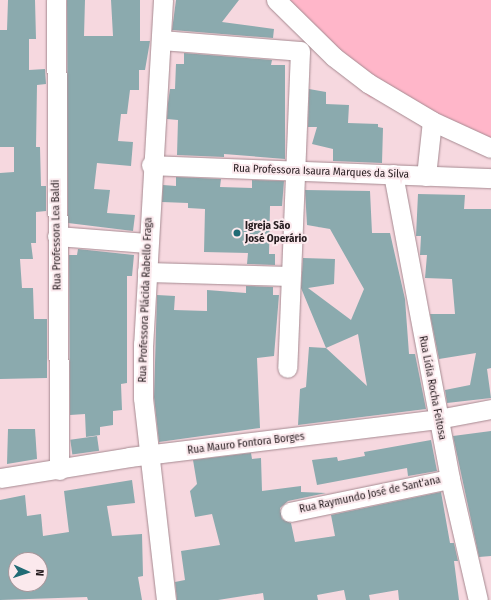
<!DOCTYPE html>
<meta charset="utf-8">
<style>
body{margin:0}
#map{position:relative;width:491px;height:600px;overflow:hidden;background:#f6d8df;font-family:"Fira Sans Condensed",sans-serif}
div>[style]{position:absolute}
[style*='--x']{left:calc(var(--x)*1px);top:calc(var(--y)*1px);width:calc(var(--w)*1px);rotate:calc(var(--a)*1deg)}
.green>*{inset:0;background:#ffb6c9}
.building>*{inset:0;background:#8baaae;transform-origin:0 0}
.roads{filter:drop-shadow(0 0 1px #a68a91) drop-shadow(0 0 1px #a68a91)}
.street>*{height:19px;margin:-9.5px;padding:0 9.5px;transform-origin:9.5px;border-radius:9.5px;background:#fff}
.dots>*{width:11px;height:11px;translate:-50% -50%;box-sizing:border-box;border:2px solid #fbe9ed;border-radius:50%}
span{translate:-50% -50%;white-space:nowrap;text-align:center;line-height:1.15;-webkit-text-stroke:4px #fbe9ed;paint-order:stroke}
.street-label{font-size:11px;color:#261c1f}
.poi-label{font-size:11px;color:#261c1f;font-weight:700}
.left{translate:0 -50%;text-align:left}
.north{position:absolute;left:8px;top:552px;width:40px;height:40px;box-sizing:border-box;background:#fbe9ed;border:1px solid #a6979b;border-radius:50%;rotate:93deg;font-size:11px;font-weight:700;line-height:16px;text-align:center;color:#261c1f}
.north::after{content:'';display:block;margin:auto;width:14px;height:18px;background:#216b75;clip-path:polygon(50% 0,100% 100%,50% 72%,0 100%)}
</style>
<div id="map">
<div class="green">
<i style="clip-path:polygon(285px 0,491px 0,491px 150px,399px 106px,369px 97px,324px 53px)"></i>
</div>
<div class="building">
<i style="clip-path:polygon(8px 0,35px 0,36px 39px,29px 39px,29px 70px,45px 69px,46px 84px,37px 85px,36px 147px,40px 147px,41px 186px,46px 186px,46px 211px,36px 212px,36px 243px,31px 243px,33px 259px,20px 259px,22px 288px,33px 288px,34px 319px,47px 319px,47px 378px,0 379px,0 173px,14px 172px,14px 147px,0 147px,0 30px,7px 30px)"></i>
<i style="clip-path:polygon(67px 0,85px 0,84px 36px,113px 36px,111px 0,140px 0,140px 41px,150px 41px,149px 47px,145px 70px,139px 70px,139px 90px,130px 90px,127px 114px,121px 114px,118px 141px,133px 142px,131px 166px,97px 163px,94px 189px,110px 190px,107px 213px,135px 215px,133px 231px,68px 223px)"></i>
<i style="clip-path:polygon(176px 0,239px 0,222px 22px,274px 29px,273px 38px,172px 30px)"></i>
<i style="clip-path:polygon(184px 53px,272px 60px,271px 65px,285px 65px,285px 159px,224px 154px,224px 157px,177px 155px,178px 120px,167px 119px,168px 103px,170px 89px,175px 89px,176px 64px,184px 64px)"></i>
<i style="clip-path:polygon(309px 89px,326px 92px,326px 104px,349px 105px,348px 123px,378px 124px,378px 127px,383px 128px,382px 163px,333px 161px,333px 149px,312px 144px,317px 127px,308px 127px)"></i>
<i style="clip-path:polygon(176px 177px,221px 179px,220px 187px,252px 188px,252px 180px,284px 181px,282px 206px,270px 206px,269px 254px,275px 254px,275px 265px,247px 264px,248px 253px,204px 252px,205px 209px,188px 208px,188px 203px,162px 202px,163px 185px,176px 186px)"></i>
<i style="clip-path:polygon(evenodd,305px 190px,370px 191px,372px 233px,390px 233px,405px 299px,409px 354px,415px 354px,426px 409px,298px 425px,300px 389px,306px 387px,309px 347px,326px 348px,301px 288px,303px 258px,335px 259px,334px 284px,308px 288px,351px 320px,364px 289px,330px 229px,307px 225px,305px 190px,358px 334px,367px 386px,326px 348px,358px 334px)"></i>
<i style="clip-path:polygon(418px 194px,465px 195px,464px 209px,491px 209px,491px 368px,487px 369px,491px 398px,447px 403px,445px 390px,470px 385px,476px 353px,439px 359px,430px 314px,455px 314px,452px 279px,425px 278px,427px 255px,420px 255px,421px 236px,416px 236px)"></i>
<i style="clip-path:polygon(78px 249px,134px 255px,132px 276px,127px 276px,127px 383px,121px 384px,122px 410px,113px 411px,113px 425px,100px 427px,100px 435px,86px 437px,85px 414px,70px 415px,69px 255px,77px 255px)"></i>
<i style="clip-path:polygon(246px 286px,273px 287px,273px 295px,279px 295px,274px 356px,257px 358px,260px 428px,159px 442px,154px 397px,157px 295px,175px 296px,174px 310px,207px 311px,207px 290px,246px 293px)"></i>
<i style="clip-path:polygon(8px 429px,35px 429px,37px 459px,7px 464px)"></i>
<i style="clip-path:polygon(491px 431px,491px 556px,479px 557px,453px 436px)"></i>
<i style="left:97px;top:436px;width:15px;height:27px;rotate:82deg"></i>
<i style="clip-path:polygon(431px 440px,437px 471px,408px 476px,407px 468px,317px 485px,312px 460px,337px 457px,338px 461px,365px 456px,364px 452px)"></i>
<i style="clip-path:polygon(251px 453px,252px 459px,261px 458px,262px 491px,301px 486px,301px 492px,326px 493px,288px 501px,280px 508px,282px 519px,291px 523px,295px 542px,335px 536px,331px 515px,441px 492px,450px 543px,454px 543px,458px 561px,454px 561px,459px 600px,399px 600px,398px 590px,369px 595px,370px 600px,346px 600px,344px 590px,317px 595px,318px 600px,264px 600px,263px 593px,218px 600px,177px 600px,175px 582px,185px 580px,181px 551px,220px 545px,212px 514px,195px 517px,190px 491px,197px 484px,193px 460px)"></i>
<i style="clip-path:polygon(evenodd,132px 480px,135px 503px,107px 506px,112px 536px,142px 534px,143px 576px,138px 577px,142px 600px,88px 600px,87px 597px,0 600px,0 500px,25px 495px,27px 516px,41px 514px,43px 536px,69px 532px,64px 491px,132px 480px,16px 560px,40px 560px,40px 584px,16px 584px,16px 560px)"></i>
</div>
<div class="roads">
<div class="street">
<i style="--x:56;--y:0;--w:470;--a:89.6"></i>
<i style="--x:163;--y:0;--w:345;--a:93.3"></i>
<i style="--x:143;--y:344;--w:54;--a:90"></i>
<i style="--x:143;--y:398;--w:203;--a:83.5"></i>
<i style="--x:276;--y:0;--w:81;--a:44.5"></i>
<i style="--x:334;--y:57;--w:43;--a:37.4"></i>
<i style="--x:368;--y:83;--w:74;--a:30.7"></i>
<i style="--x:432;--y:121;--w:65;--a:24.6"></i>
<i style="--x:161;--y:40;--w:139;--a:4.5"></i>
<i style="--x:300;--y:51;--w:317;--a:92.3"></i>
<i style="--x:151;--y:165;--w:340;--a:2.2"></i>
<i style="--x:393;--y:174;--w:310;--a:79.4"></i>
<i style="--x:450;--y:479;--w:124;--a:77"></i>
<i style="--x:426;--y:176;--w:55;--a:-83.8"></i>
<i style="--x:57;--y:236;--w:90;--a:4.4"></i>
<i style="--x:147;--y:272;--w:143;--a:1.6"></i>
<i style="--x:0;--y:478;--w:131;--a:-9.2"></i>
<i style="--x:129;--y:457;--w:311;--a:-7"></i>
<i style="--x:438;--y:419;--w:54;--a:-10.7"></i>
<i style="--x:290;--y:512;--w:163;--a:-11.7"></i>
</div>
</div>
<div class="dots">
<i style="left:237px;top:233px;background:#216b75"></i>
</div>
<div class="street-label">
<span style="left:321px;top:172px;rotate:2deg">Rua Professora Isaura Marques da Silva</span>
<span style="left:57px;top:235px;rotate:-91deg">Rua Professora Lea Baldi</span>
<span style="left:146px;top:300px;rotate:-88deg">Rua Professora Plácida Rabello Fraga</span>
<span style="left:432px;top:388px;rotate:79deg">Rua Lídia Rocha Feitosa</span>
<span style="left:246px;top:444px;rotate:-7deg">Rua Mauro Fontora Borges</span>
<span style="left:370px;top:495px;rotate:-12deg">Rua Raymundo José de Sant'ana</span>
</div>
<div class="poi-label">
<span class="left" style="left:245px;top:233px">Igreja São<br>José Operário</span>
</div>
<div class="north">N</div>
</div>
